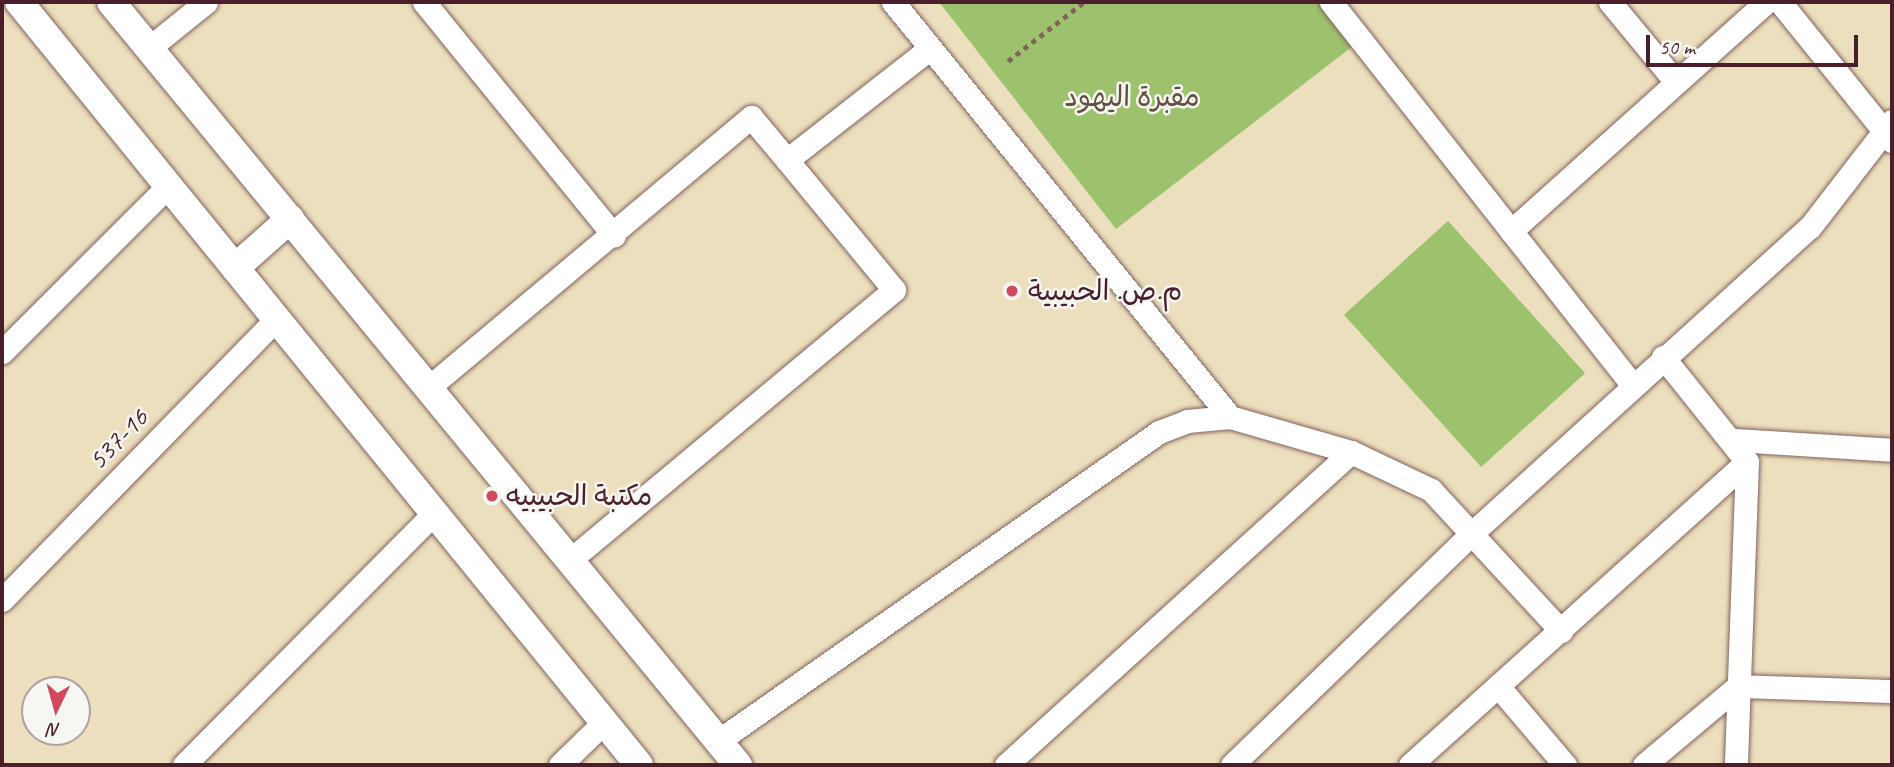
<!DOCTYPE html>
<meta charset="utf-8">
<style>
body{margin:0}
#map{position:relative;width:1894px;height:767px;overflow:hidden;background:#ecdfbd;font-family:Caveat,"Playpen Sans Arabic",sans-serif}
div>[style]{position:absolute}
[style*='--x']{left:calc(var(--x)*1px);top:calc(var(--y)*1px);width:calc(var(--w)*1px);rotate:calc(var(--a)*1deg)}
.green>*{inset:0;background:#9dc26d;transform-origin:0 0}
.path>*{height:4.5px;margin-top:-2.25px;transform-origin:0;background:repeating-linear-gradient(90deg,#83625e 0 5px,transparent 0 10px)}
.roads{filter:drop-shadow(0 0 2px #83625e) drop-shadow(0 0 2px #83625e)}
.minor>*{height:23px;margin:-11.5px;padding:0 11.5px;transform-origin:11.5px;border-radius:11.5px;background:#fff}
.tertiary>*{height:28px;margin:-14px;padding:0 14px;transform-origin:14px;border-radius:14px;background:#fff}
.dots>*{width:19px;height:19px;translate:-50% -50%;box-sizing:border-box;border:4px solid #f6f6f2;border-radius:50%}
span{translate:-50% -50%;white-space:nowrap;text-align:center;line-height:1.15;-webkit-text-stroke:5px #f6f6f2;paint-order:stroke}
.park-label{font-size:28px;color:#63503f}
.poi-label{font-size:28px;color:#4a1f2b}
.left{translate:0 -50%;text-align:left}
.street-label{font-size:28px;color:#4a1f2b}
.frame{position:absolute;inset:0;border:4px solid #4a1f2b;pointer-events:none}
.north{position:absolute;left:21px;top:676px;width:70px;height:70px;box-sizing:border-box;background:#f6f6f2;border:2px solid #b1a0a2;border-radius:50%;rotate:185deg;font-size:19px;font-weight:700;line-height:28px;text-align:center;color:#4a1f2b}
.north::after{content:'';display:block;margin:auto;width:24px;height:32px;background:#d1495b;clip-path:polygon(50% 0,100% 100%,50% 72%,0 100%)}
.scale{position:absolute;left:1646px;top:35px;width:212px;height:32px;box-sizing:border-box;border:4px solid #4a1f2b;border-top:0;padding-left:9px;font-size:21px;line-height:24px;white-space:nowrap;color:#4a1f2b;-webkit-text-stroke:5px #f6f6f2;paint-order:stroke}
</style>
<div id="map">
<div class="green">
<i style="clip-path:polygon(939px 2px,1319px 2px,1353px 46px,1116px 229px)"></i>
<i style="left:1448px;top:221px;width:205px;height:140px;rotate:48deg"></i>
</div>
<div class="path">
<i style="--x:1008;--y:61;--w:96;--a:-37.8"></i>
</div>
<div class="roads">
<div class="minor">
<i style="--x:424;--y:2;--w:301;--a:50.9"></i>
<i style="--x:893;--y:2;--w:535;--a:50.92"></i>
<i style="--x:1331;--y:2;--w:487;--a:51.8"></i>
<i style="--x:1610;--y:2;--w:104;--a:50.5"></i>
<i style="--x:1780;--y:2;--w:179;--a:51.1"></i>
<i style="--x:149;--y:48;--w:73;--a:-38.9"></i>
<i style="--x:787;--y:160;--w:180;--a:-38"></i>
<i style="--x:1511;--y:231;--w:343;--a:-41.9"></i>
<i style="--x:2;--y:352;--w:235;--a:-45"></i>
<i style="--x:1663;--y:357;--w:134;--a:51.3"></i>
<i style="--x:1747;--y:462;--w:303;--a:92.1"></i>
<i style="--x:428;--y:388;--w:422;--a:-40"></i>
<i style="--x:751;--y:117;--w:56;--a:50.1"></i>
<i style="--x:787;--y:160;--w:168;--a:50.5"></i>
<i style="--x:894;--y:290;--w:422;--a:140.2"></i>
<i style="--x:1735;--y:440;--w:157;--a:3.6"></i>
<i style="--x:2;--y:600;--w:392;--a:-45.7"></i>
<i style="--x:1498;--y:686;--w:104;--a:49.7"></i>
<i style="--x:718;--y:741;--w:538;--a:-35.02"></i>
<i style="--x:1159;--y:432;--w:30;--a:-21"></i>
<i style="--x:1187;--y:421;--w:43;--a:-5.3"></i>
<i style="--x:1230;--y:417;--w:126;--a:16.1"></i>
<i style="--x:1351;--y:452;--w:89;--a:25.4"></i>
<i style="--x:1431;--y:490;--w:192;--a:47.3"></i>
<i style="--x:184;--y:765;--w:355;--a:-45.2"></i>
<i style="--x:560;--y:765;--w:62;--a:-44.3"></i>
<i style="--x:1006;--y:765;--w:466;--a:-42.2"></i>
<i style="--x:1232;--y:765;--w:332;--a:-44"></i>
<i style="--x:1471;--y:534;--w:457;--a:-42.2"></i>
<i style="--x:1810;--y:227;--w:134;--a:-52.3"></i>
<i style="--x:1410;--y:765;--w:453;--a:-42"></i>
<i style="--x:1644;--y:765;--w:123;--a:-40"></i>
<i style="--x:1738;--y:686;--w:154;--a:1.9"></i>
</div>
<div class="tertiary">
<i style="--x:19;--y:2;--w:983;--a:50.9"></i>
<i style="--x:111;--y:2;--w:988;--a:50.59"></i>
<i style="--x:235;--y:268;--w:74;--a:-41.7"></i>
</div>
</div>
<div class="dots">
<i style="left:1012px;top:291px;background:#d1495b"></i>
<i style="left:492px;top:496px;background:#d1495b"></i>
</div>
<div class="park-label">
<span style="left:1132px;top:97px">مقبرة اليهود</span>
</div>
<div class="poi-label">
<span class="left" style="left:1028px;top:291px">م.ص. الحبيبية</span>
<span class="left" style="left:506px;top:496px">مكتبة الحبيبيه</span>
</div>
<div class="street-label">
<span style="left:118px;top:439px;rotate:-46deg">537-16</span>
</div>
<div class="frame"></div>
<div class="north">N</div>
<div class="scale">50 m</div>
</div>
